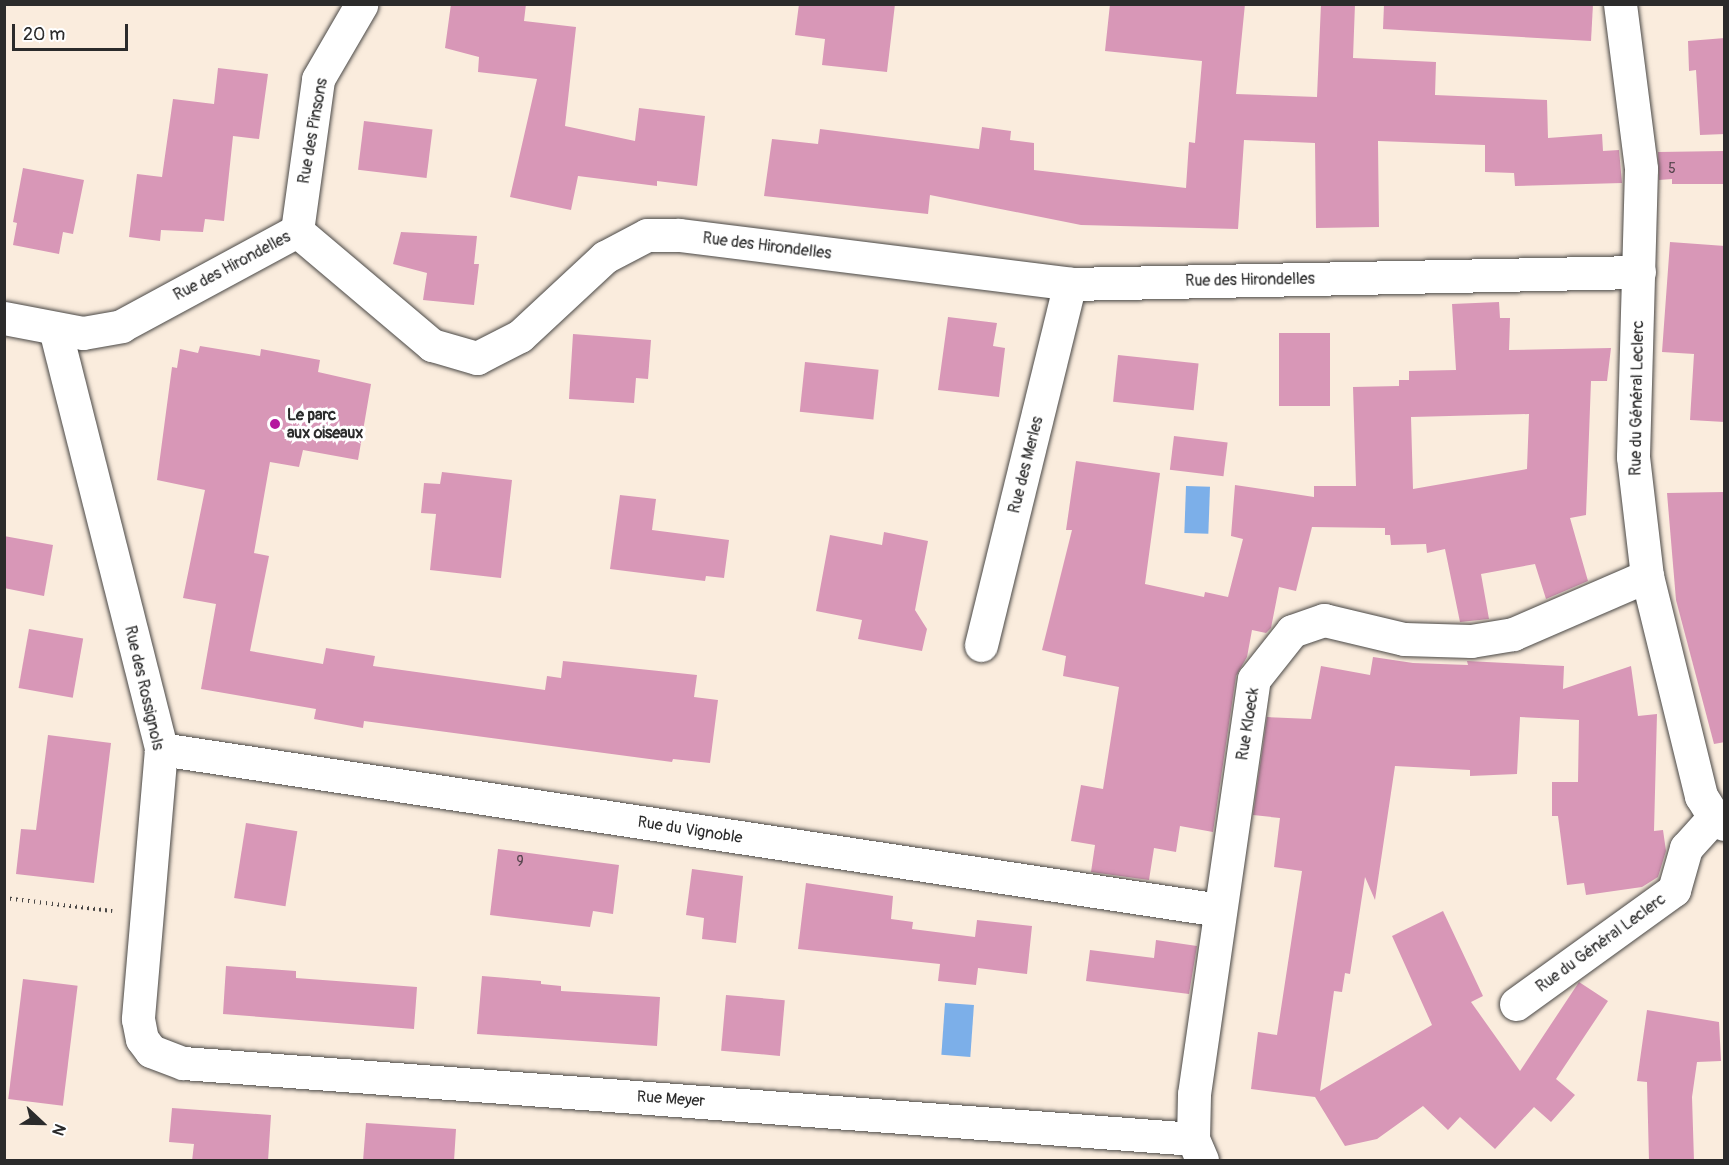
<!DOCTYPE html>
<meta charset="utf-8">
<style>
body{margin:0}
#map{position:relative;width:1729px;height:1165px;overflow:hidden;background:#faecdd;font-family:Pangolin,sans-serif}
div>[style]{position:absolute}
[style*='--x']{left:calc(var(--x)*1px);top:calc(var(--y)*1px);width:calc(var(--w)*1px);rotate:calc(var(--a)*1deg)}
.water>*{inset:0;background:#7cafe9;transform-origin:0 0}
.building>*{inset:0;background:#d897b7;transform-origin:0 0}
.path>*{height:4px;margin-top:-2px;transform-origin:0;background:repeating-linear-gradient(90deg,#4a4846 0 1.5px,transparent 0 6px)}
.roads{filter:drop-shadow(0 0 2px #4a4846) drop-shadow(0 0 2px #4a4846)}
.minor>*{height:33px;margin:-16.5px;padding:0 16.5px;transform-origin:16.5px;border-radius:16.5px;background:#fff}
.dots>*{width:16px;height:16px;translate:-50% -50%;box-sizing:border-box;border:3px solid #fff;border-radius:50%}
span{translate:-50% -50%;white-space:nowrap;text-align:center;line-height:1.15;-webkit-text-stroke:6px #fff;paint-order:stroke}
.number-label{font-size:14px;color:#56464e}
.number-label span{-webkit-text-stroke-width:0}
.street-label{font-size:16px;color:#2b2b2b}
.poi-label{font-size:16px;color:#2b2b2b;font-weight:700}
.left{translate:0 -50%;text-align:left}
.frame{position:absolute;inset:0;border:6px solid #2b2b2b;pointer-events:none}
.north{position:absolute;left:12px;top:1093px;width:60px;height:60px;-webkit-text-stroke:4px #fff;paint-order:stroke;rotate:112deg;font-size:16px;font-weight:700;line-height:24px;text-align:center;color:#2b2b2b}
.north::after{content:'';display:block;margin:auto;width:21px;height:27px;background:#2b2b2b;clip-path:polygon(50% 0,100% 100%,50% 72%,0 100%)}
.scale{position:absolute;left:12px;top:24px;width:116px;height:27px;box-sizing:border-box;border:3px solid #2b2b2b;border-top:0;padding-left:8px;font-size:18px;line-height:21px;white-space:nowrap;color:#2b2b2b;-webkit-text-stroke:4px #fff;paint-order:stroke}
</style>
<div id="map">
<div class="water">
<i style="left:1186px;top:486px;width:24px;height:47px;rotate:2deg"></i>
<i style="left:945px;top:1003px;width:29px;height:52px;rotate:4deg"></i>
</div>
<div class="building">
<i style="clip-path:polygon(451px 4px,526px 4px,524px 21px,576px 27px,565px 126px,635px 141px,639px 108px,705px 116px,697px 186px,657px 181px,657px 186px,578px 176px,571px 210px,510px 197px,537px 79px,478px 72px,479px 57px,445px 48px)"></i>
<i style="clip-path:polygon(799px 4px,895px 4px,887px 72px,822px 65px,825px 39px,795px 35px)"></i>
<i style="clip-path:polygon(1110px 4px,1245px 4px,1236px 94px,1317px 97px,1321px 4px,1355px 4px,1353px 58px,1436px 62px,1435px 95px,1547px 100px,1548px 138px,1602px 134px,1603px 151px,1619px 150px,1622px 183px,1515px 186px,1514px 173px,1485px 172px,1485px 145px,1378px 141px,1379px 227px,1316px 228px,1315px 143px,1244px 140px,1238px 229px,1081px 225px,930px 195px,928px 214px,764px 196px,772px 139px,818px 144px,820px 129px,979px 149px,982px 127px,1011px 131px,1010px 140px,1034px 143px,1034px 170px,1186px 188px,1189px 142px,1195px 143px,1202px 61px,1105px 51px)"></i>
<i style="clip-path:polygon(1384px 4px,1593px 4px,1591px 41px,1383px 29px)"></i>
<i style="clip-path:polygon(1725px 38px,1725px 134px,1700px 135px,1696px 70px,1689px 71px,1688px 41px)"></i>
<i style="clip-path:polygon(218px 68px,268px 74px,259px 139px,233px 136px,224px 221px,205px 219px,203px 232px,161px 230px,160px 241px,129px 237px,137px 174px,162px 177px,173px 99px,214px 104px)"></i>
<i style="left:364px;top:121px;width:69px;height:49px;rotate:7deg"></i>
<i style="clip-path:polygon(1725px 151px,1725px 184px,1672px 184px,1672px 179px,1659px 180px,1658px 152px)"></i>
<i style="clip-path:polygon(23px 168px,84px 180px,73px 234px,63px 232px,59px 254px,13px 245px,17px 223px,13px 222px)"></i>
<i style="clip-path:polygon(401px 232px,477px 236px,474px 264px,479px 264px,474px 305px,423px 300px,427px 273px,393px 264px)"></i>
<i style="clip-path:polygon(1670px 242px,1725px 246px,1725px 422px,1690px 420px,1694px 354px,1662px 352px)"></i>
<i style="clip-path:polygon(evenodd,1499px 302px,1500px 318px,1510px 318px,1509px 350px,1611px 348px,1607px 381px,1591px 381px,1586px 515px,1570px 518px,1588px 581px,1546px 599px,1535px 564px,1481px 574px,1489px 619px,1460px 622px,1445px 549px,1427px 553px,1426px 544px,1391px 545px,1390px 535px,1385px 535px,1385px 528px,1312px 527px,1296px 591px,1279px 587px,1271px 628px,1266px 633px,1252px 630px,1247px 657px,1236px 676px,1213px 832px,1180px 826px,1176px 852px,1154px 848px,1149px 880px,1091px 872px,1095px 845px,1071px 841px,1081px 785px,1103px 789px,1119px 687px,1063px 676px,1066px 656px,1042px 650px,1072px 530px,1066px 530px,1076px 461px,1160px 473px,1145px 584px,1204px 597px,1205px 592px,1228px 597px,1243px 539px,1231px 536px,1235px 485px,1314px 497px,1314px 486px,1356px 486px,1353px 387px,1399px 386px,1399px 380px,1409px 380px,1409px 371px,1456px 370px,1452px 304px,1499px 302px,1529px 414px,1527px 469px,1413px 489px,1411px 417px,1529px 414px)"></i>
<i style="clip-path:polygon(948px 317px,997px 323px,993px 346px,1005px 348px,999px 397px,938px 390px)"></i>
<i style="left:1279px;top:333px;width:51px;height:73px"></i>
<i style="clip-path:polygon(573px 334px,651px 340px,648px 379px,636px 378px,634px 403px,569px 399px)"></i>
<i style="clip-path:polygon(200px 346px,260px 356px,261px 349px,320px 360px,318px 372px,371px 384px,358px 460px,303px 450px,299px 467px,270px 462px,254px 553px,269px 556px,250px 651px,323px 664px,326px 648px,375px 656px,373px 666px,545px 690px,547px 676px,561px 678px,563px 661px,697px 675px,694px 697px,718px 700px,710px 763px,673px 759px,672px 762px,364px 721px,363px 728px,314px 719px,316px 709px,201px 689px,216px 604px,183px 598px,205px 490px,157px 480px,172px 367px,177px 368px,180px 349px,198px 353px)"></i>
<i style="left:1118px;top:355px;width:81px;height:47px;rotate:6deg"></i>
<i style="left:805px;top:362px;width:74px;height:50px;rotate:6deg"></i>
<i style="left:1174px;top:436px;width:54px;height:34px;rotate:7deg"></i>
<i style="clip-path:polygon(442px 472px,512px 480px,501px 578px,430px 570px,436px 514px,421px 513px,424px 483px,440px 484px)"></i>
<i style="clip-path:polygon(1725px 492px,1725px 742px,1714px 744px,1676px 600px,1667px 493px)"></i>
<i style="clip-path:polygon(620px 495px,656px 499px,652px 530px,729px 540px,724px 578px,706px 576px,705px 581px,610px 569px)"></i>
<i style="clip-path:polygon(884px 532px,928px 541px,915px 610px,927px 629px,922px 651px,858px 639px,862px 620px,816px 611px,830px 535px,882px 545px)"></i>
<i style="clip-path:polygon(4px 536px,53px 545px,44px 596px,4px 588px)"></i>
<i style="left:29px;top:629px;width:55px;height:60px;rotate:10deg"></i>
<i style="clip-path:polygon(1373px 657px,1413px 663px,1468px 665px,1467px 661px,1564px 666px,1563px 689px,1631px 666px,1638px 716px,1657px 714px,1654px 831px,1663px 830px,1666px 851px,1658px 877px,1642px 887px,1586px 895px,1584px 883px,1567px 885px,1558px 816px,1552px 816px,1552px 782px,1578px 782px,1579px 720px,1520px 717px,1517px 774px,1470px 776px,1470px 770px,1395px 766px,1375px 900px,1365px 877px,1350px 974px,1345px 973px,1342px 992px,1334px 991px,1320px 1091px,1432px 1025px,1392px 936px,1443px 911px,1483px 996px,1471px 1002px,1520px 1071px,1579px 982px,1608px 1001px,1556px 1079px,1575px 1095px,1551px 1122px,1534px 1107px,1495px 1149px,1460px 1117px,1448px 1130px,1423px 1106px,1377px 1139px,1345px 1146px,1315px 1097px,1251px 1089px,1258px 1032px,1277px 1035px,1302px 871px,1274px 867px,1280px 818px,1253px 815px,1267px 717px,1311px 719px,1321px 666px,1370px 675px)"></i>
<i style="clip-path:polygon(48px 735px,111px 743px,94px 883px,16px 874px,21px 829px,36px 830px)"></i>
<i style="left:246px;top:823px;width:52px;height:76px;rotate:9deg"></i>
<i style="clip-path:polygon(498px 849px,619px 865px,613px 914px,593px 911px,590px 927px,490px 915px)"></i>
<i style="clip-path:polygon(692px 869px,743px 876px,736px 943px,702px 939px,704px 918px,686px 915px)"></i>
<i style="clip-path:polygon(806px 883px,893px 896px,891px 919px,913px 922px,912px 929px,975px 937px,977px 920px,1032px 926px,1027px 974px,978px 968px,976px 985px,938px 981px,940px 964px,798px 949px)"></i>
<i style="clip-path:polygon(1156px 940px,1197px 946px,1189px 994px,1086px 981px,1090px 950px,1154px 958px)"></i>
<i style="clip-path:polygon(226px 966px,296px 971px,296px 978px,417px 987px,414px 1029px,223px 1014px)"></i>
<i style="clip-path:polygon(482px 976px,541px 981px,541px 984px,561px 986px,561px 991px,660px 997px,657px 1046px,477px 1034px)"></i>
<i style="left:23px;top:979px;width:55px;height:121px;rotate:7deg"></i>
<i style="left:726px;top:995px;width:59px;height:56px;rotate:5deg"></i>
<i style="clip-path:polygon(1647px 1010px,1719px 1022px,1721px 1061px,1697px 1062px,1692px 1097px,1694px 1161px,1649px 1161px,1647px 1082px,1637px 1081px)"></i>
<i style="clip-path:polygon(172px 1108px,271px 1115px,268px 1161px,192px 1161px,194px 1144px,169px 1142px)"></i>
<i style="clip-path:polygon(366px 1123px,456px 1129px,454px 1161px,363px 1161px)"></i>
</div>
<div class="path">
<i style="--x:4;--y:898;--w:109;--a:6.9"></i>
</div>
<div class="roads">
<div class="minor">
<i style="--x:1620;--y:4;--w:166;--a:82.7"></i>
<i style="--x:1641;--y:169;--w:288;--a:91.6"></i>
<i style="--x:1633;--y:457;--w:120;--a:83.3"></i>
<i style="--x:1647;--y:576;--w:227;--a:76.2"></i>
<i style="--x:1701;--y:796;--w:25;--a:58"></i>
<i style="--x:1714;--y:817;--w:12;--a:35"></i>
<i style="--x:297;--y:231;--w:153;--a:-82.1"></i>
<i style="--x:318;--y:79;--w:86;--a:-59.8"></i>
<i style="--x:4;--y:318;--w:80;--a:10.8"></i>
<i style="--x:83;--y:333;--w:39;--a:-10"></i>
<i style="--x:121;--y:326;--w:200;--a:-28.4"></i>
<i style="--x:297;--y:231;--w:177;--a:40.2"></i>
<i style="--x:432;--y:345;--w:47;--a:16.1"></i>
<i style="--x:477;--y:358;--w:48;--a:-27.1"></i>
<i style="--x:520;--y:336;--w:116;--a:-42.9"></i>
<i style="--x:605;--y:257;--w:47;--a:-27.6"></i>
<i style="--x:647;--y:235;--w:32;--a:0"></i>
<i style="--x:679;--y:235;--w:394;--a:7.1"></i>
<i style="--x:1070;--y:284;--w:569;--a:-1.21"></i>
<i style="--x:55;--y:329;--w:433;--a:75.8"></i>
<i style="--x:161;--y:749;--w:271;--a:94.9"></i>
<i style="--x:138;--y:1019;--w:20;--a:79"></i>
<i style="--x:142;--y:1039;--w:15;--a:53"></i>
<i style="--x:151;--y:1051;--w:34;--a:21"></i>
<i style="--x:183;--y:1063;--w:1013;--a:4.3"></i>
<i style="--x:981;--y:645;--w:372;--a:-76.2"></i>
<i style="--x:161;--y:749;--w:1070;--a:8.65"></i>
<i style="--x:1516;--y:1004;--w:195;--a:-35.8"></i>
<i style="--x:1674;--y:890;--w:44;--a:-74.1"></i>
<i style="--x:1686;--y:848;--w:42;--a:-47.9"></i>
<i style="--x:1202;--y:1160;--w:23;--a:-113"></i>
<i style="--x:1193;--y:1139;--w:45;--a:-88.7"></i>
<i style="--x:1194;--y:1094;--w:419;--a:-81.8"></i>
<i style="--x:1254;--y:679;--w:61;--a:-51.6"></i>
<i style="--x:1292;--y:631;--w:34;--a:-19"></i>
<i style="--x:1324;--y:620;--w:82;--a:13.4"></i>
<i style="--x:1404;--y:639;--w:67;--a:1.7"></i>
<i style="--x:1471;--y:641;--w:43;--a:-9.5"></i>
<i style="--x:1513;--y:634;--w:146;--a:-23.4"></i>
</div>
</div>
<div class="dots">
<i style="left:275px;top:424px;background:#b5179e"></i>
</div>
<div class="number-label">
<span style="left:1672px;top:169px">5</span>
<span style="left:520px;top:862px">9</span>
</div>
<div class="street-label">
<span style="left:313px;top:131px;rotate:-80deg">Rue des Pinsons</span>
<span style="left:767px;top:246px;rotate:7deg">Rue des Hirondelles</span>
<span style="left:232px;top:266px;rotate:-28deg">Rue des Hirondelles</span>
<span style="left:1250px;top:280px;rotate:-1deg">Rue des Hirondelles</span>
<span style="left:1637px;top:398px;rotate:-89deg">Rue du Général Leclerc</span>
<span style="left:1026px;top:465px;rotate:-76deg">Rue des Merles</span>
<span style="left:144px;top:688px;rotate:77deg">Rue des Rossignols</span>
<span style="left:1248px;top:724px;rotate:-81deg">Rue Kloeck</span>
<span style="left:690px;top:830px;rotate:9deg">Rue du Vignoble</span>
<span style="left:1601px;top:943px;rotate:-36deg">Rue du Général Leclerc</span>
<span style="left:671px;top:1099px;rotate:4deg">Rue Meyer</span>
</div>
<div class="poi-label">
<span class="left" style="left:287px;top:424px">Le parc<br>aux oiseaux</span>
</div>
<div class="frame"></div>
<div class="north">N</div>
<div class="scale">20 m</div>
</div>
